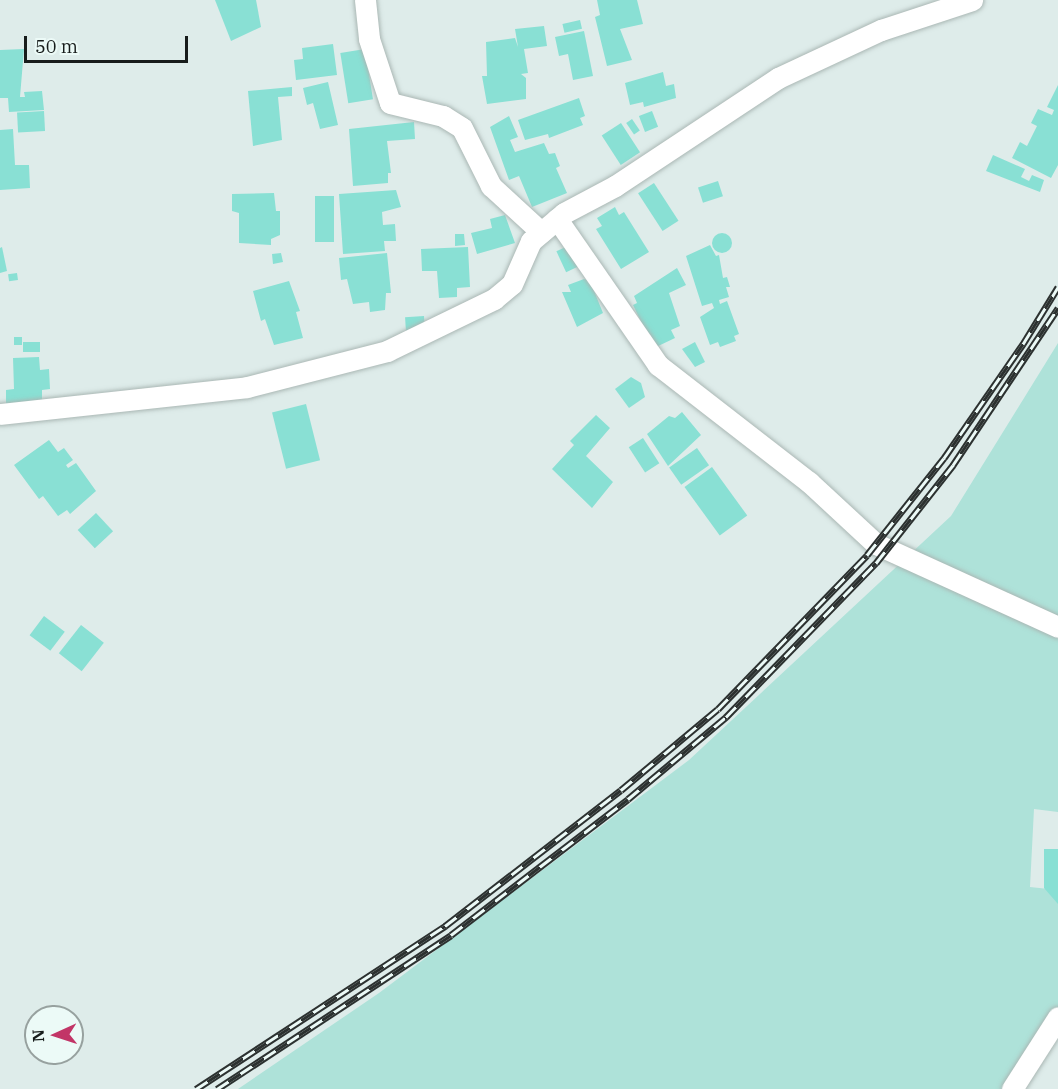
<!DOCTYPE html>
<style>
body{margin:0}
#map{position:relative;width:1058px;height:1089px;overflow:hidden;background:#deecea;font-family:"IBM Plex Serif",serif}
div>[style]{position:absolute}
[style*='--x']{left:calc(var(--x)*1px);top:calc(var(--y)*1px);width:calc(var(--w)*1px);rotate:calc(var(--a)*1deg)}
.green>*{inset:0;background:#aee2d9}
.building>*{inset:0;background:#89e0d4;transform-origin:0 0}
.round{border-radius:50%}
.roads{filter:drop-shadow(0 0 2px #aab7b4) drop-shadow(0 0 2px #aab7b4)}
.minor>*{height:21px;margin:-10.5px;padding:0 10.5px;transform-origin:10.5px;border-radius:10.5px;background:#fff}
.rail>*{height:7px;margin-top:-3.5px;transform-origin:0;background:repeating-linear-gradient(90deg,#ecfaf7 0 14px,#2c3130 0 28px);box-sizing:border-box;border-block:2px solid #2c3130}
span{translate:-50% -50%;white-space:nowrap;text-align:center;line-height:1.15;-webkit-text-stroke:6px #ecfaf7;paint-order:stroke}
.north{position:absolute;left:24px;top:1005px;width:60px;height:60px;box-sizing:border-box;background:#ecfaf7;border:2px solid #97a19f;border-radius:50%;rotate:267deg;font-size:16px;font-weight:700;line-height:24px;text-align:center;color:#171c1b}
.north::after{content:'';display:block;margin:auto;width:21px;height:27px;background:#c23567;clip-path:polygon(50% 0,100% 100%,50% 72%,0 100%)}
.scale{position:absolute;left:24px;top:36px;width:164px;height:27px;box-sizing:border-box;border:3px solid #171c1b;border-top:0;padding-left:8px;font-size:18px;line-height:21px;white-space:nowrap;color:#171c1b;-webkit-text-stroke:4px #ecfaf7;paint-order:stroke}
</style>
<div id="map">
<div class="green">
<i style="clip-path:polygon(1058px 343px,1058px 812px,1034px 809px,1030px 887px,1058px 890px,1058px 1020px,1014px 1089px,238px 1089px,379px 993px,689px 760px,951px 516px)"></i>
</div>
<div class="building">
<i style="clip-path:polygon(215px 0,256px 0,261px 27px,231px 41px)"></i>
<i style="clip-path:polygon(597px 0,637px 0,643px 24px,620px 29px,632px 60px,607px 66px,595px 17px,600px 15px)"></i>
<i style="left:580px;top:20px;width:9px;height:18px;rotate:77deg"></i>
<i style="clip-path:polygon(544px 26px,547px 46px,524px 49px,528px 73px,521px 74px,526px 78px,526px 99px,487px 104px,482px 76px,487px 76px,486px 42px,515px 38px,518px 47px,515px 29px)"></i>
<i style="clip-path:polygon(584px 31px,593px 76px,573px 80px,568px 54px,559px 56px,555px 37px)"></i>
<i style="clip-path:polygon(333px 44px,337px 75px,296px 80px,294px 60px,303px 59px,302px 48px)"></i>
<i style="clip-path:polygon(24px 49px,20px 97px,25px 97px,24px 92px,42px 91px,44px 110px,9px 112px,8px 98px,0 98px,0 50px)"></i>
<i style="left:365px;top:49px;width:51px;height:25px;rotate:81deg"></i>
<i style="clip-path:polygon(663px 72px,666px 86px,674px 84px,676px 98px,644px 107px,643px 102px,630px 105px,625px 83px)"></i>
<i style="clip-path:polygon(328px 82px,338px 125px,320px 129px,313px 103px,307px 105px,303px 88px)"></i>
<i style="clip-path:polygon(1058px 85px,1058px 165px,1051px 178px,1012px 158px,1020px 142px,1027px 146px,1037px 126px,1031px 123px,1038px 109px,1052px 115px,1054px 110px,1047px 107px)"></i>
<i style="clip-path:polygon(292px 87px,292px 96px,278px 97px,282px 140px,253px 146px,248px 91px)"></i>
<i style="clip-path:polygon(579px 98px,585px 116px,580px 118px,583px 125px,549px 138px,548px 134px,525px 140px,518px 120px)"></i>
<i style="left:44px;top:111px;width:20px;height:27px;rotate:87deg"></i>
<i style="left:652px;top:111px;width:17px;height:14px;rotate:69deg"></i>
<i style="clip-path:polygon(509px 116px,518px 137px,510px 140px,515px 152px,544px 143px,549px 154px,555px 153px,560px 166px,556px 168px,567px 193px,532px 207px,519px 176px,509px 180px,490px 127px)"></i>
<i style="left:632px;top:119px;width:14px;height:7px;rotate:56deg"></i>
<i style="clip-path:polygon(414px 122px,415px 139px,387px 141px,391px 173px,388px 173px,388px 183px,353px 186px,349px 129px)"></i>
<i style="left:621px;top:123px;width:35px;height:23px;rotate:57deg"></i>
<i style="clip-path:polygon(13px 129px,15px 165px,29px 165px,30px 188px,0 190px,0 130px)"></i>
<i style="clip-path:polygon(993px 155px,1025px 169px,1021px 177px,1029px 181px,1032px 175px,1044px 180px,1040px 192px,986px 171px)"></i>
<i style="left:718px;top:181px;width:16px;height:21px;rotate:72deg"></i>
<i style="left:654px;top:183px;width:45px;height:19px;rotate:57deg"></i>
<i style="clip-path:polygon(396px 190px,401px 207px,382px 212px,383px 225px,395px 224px,396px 241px,384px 241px,385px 251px,343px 254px,339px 194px)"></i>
<i style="clip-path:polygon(274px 193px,276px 211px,280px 211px,280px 235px,271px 239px,271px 245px,239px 243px,239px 213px,232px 211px,232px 194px)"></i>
<i style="left:315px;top:196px;width:19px;height:46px"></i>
<i style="clip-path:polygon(615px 207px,619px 215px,624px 212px,649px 252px,621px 269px,596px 229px,602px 226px,597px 218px)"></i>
<i style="clip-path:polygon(505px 215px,515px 243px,477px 254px,471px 233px,492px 228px,490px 219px)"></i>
<i class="round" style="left:712px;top:233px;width:20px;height:20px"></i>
<i style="clip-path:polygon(455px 234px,464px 234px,465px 245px,455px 246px)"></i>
<i style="left:570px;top:245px;width:23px;height:15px;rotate:65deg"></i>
<i style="clip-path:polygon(710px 245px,716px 256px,719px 255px,723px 278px,727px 277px,730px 287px,726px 287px,729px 297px,719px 300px,720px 304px,727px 301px,739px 334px,734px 336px,736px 341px,720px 347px,718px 342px,710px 345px,700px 317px,714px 308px,712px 303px,702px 306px,686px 256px)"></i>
<i style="clip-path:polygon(2px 247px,7px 271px,0 273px,0 248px)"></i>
<i style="clip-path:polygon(468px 247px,470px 287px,457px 288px,457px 297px,439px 298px,437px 271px,422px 271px,421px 249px)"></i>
<i style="clip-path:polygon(281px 253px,283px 262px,273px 264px,272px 254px)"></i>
<i style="clip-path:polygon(387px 253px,391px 293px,386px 293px,385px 310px,370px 312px,369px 302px,353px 304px,347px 279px,341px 280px,339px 258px)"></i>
<i style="clip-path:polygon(677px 268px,686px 285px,669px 293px,680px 326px,671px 330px,675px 338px,654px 348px,633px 305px,637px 303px,634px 296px)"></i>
<i style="left:17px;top:273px;width:7px;height:9px;rotate:82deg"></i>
<i style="clip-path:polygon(584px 279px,590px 281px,603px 313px,577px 327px,562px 292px,571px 292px,568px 285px)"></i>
<i style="clip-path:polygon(289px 281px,300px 311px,296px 312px,303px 338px,274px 345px,265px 319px,261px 321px,253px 291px)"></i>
<i style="left:424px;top:316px;width:14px;height:19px;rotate:86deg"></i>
<i style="left:14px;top:337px;width:8px;height:8px"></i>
<i style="left:40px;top:342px;width:10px;height:17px;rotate:90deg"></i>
<i style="clip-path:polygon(695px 342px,705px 362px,695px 367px,682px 349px)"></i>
<i style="clip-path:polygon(39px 357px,40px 370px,49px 369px,50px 389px,42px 390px,42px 406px,6px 408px,6px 390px,14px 389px,13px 358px)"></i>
<i style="clip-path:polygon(631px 377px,641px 383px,645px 397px,629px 408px,615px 389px)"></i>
<i style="left:306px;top:404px;width:58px;height:35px;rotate:76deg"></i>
<i style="clip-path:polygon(682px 412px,701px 435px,668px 466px,647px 434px,669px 416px,675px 418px)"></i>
<i style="clip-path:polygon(596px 415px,610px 428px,586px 456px,613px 482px,592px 508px,552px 469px,574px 445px,570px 441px)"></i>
<i style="left:643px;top:438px;width:30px;height:17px;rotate:57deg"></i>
<i style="clip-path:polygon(49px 440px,58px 452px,64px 448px,73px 460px,66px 465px,68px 468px,76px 463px,96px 491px,70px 514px,67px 510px,58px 516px,43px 496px,39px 499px,14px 465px)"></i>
<i style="left:697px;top:448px;width:21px;height:34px;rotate:55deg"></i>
<i style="left:712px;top:467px;width:60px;height:34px;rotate:54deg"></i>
<i style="left:96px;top:513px;width:25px;height:25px;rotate:47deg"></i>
<i style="left:44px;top:616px;width:26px;height:24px;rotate:37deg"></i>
<i style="left:81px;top:625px;width:29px;height:36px;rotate:38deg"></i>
<i style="clip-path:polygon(1044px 849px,1058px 849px,1058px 904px,1044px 888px)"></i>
</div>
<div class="roads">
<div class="minor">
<i style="--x:365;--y:0;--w:39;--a:84"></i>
<i style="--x:369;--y:39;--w:67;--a:71.8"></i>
<i style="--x:390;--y:103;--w:55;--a:13.8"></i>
<i style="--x:443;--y:116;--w:22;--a:32"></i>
<i style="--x:462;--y:128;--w:65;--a:63.4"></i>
<i style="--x:491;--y:186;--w:68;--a:42.6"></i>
<i style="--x:557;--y:219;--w:178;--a:55.3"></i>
<i style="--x:658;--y:365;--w:191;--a:37.8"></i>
<i style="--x:809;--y:482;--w:91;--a:42.8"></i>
<i style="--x:876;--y:544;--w:200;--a:24.5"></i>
<i style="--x:0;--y:414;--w:248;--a:-6.2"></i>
<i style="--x:247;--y:387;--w:145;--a:-14.4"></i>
<i style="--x:387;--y:351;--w:119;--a:-25.9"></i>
<i style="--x:494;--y:299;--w:23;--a:-40"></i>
<i style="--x:512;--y:284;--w:47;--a:-66.2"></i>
<i style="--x:531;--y:241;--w:43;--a:-40.3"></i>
<i style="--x:564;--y:213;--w:58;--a:-27.9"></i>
<i style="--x:615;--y:186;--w:196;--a:-33.5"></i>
<i style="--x:778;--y:78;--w:114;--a:-25"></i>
<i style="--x:881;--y:30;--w:96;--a:-18.2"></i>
<i style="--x:1012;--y:1089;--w:85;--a:-57.4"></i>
</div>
</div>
<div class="rail">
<i style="--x:196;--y:1089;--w:298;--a:-33.2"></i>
<i style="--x:445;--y:926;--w:222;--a:-37.7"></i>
<i style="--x:621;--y:790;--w:126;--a:-39.9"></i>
<i style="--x:718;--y:709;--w:214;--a:-45.9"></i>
<i style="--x:867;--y:555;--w:124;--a:-51.6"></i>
<i style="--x:944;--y:458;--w:139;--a:-55.3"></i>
<i style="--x:1023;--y:344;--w:67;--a:-58.4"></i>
<i style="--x:217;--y:1089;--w:280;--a:-33.3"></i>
<i style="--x:451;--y:935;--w:223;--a:-37.5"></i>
<i style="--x:628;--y:799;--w:128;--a:-39.9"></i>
<i style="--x:726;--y:717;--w:215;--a:-45.8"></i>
<i style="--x:876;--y:563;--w:125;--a:-51.8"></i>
<i style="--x:953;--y:465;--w:189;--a:-56.2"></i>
</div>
<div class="north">N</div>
<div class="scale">50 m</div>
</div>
